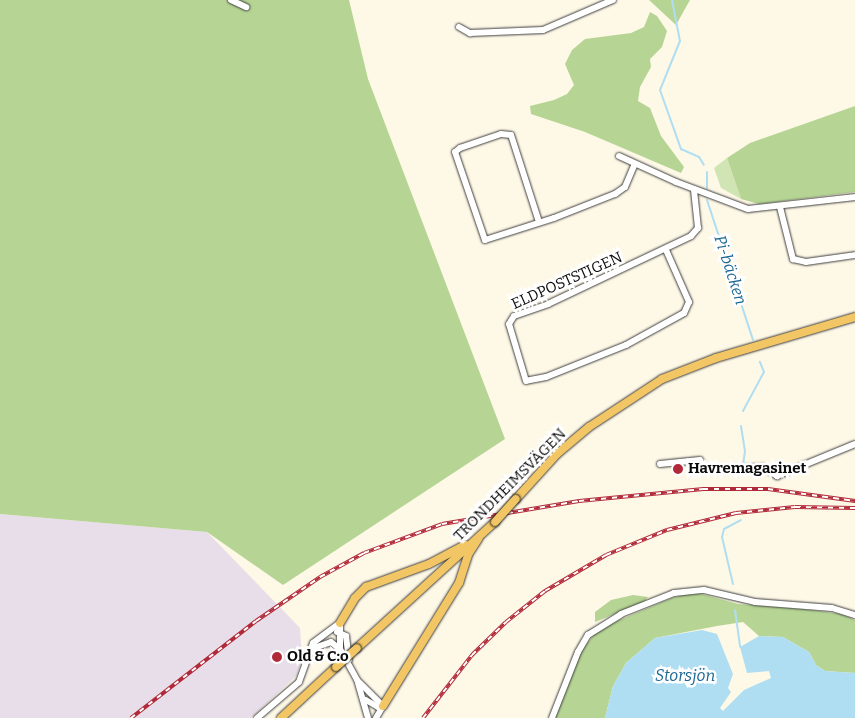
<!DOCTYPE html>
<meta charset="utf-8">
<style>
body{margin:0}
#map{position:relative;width:855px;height:718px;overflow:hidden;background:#fef8e7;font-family:Bitter,serif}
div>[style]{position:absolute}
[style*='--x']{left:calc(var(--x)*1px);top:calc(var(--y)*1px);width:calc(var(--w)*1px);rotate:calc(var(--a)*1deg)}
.industrial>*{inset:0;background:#e7dee9}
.green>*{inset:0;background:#d1e5b4}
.forest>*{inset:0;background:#b6d594}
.water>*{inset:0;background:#afdef2}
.stream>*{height:2px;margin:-1px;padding:0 1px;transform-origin:1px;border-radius:1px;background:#afdef2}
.roads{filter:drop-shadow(0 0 1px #3d3d3d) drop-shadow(0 0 1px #3d3d3d)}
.minor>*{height:6px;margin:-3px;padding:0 3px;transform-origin:3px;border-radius:3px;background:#fff}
.major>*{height:8px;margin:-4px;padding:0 4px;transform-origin:4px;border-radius:4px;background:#f2c664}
.rail>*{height:4px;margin-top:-2px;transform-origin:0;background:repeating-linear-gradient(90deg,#fff 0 5.5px,#b12a39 0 11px);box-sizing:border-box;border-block:1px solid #b12a39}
.bridges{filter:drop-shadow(0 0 1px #1b1b1b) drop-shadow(0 0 1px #1b1b1b)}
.major-bridge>*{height:8px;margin:-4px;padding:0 4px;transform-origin:4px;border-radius:4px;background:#f2c664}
.dots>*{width:14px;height:14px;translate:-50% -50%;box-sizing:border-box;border:2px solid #fff;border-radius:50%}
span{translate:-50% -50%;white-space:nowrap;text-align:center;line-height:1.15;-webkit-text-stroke:5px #fff;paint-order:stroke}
.street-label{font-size:15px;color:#0a0a0a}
.poi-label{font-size:15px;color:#0a0a0a;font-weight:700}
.left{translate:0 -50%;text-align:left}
.water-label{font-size:16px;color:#1b6794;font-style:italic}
</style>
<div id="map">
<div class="industrial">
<i style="clip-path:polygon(0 514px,207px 532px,300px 628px,302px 660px,296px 676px,251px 718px,0 718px)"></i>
</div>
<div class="green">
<i style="clip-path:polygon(727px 158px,741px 199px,721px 188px,714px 168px)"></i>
</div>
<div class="forest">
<i style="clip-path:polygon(0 0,349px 0,368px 79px,505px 439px,283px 585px,207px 532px,0 514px)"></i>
<i style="clip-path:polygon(649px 0,690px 0,676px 25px)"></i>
<i style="clip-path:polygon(650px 12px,657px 16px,667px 31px,662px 47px,650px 59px,651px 67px,640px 87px,638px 101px,650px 108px,661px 136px,684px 167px,681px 173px,585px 132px,531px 114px,530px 106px,554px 100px,567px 94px,574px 85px,565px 64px,572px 50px,585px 39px,631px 33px,644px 27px)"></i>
<i style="clip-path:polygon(855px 106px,855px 192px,759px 204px,741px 199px,727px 158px,750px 143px)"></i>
<i style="clip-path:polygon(694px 592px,738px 604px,804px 609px,842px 614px,855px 620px,855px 673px,825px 671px,816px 665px,809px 652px,783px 637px,759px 636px,743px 622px,717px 626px,655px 638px,626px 663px,613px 686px,605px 718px,554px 718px,580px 653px,598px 629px,672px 598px)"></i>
<i style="clip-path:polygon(633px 595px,648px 597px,644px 602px,595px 622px,595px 612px,611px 600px)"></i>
</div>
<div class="water">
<i style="clip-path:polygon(702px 630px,717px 634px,733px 674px,728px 688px,731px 692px,720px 708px,723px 711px,744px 690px,771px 678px,769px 671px,747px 673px,740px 647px,759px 636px,783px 637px,809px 652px,816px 665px,825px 671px,855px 673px,855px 718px,605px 718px,613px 686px,626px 663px,655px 638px)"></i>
</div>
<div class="stream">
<i style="--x:672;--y:0;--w:42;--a:79"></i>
<i style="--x:680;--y:41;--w:53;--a:112.2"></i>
<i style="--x:660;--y:90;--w:63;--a:70.4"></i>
<i style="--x:681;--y:149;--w:20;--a:24"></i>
<i style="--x:699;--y:157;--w:9;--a:58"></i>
<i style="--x:707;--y:172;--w:16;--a:90"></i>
<i style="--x:707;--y:200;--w:147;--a:71.8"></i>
<i style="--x:743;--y:411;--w:44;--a:-61.7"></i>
<i style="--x:764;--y:372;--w:11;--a:-112"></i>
<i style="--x:741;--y:426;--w:25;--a:81"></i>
<i style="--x:745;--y:451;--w:14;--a:98"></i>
<i style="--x:733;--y:584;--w:48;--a:-103.2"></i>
<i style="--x:722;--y:537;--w:8;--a:-76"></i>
<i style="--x:724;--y:529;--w:19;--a:-28"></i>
<i style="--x:735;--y:610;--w:37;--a:82"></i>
</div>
<div class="roads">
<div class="minor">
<i style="--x:231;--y:0;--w:17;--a:25"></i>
<i style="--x:459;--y:27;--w:13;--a:29"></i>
<i style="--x:470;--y:33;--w:73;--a:-2.4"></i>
<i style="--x:543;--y:30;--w:76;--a:-23.2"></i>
<i style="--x:619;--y:156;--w:63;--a:24.5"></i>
<i style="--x:676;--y:182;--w:77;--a:20.6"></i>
<i style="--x:748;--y:209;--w:108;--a:-6.4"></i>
<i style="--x:780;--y:207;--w:54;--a:76"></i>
<i style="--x:793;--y:259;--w:13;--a:13"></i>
<i style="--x:806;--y:262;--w:49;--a:-8.1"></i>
<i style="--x:539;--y:222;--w:91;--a:-107.8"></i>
<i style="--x:511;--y:135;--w:10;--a:-174"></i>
<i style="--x:501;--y:134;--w:43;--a:161.1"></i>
<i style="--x:460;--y:148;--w:6;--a:141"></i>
<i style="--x:455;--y:152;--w:93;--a:71.2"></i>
<i style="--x:485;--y:240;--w:72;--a:-17.7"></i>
<i style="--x:554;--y:218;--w:66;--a:-21.5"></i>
<i style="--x:615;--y:194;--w:12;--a:-35"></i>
<i style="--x:625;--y:187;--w:25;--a:-67"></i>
<i style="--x:666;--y:250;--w:57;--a:66.1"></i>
<i style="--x:689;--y:302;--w:12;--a:114"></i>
<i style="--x:684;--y:313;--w:66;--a:151.1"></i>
<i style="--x:626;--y:345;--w:86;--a:158.2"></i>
<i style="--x:546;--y:377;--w:20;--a:169"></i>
<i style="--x:526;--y:381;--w:59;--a:-106.6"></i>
<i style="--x:509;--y:324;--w:9;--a:-58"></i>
<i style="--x:514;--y:316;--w:36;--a:-19"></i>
<i style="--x:548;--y:304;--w:158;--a:-25.4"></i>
<i style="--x:691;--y:236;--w:11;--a:-49"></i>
<i style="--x:698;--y:228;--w:39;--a:-96"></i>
<i style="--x:660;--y:464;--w:40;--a:-5.7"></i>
<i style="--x:700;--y:460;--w:11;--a:63"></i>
<i style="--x:705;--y:470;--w:58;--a:-3"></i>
<i style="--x:763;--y:467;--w:17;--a:33"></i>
<i style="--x:777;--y:476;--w:84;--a:-22.3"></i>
<i style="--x:340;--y:623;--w:26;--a:90"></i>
<i style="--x:340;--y:649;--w:35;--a:61"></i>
<i style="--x:357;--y:680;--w:37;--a:45"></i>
<i style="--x:383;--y:706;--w:5;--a:169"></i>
<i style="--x:378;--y:707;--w:14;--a:-150"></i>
<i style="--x:337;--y:632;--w:10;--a:24"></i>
<i style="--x:346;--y:636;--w:24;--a:83"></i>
<i style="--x:311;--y:649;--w:21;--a:-19"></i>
<i style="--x:331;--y:642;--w:11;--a:38"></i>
<i style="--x:358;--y:683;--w:36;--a:74"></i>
<i style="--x:257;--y:718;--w:55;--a:-40.6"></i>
<i style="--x:299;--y:682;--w:41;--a:-70.3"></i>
<i style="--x:313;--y:643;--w:34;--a:-37"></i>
<i style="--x:376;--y:718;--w:14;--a:-60"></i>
<i style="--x:552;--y:718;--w:71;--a:-68.5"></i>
<i style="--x:578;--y:652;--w:20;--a:-60"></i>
<i style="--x:588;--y:635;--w:39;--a:-32"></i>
<i style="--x:621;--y:614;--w:57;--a:-21.6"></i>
<i style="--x:674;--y:593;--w:30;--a:-6"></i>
<i style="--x:704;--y:590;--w:52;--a:13.2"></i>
<i style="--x:755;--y:602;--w:77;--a:4.5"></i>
<i style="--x:832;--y:608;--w:24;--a:17"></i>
</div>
<div class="major">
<i style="--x:516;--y:499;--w:61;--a:-47.7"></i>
<i style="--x:557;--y:454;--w:42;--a:-40.2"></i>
<i style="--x:589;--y:427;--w:87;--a:-33.3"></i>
<i style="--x:662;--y:379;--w:58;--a:-21.3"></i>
<i style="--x:716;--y:358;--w:145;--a:-16.4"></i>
<i style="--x:340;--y:623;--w:29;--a:-59"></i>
<i style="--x:355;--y:598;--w:16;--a:-45"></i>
<i style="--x:366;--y:587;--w:67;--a:-20.1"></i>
<i style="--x:429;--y:564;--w:41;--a:-27.8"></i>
<i style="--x:357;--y:648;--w:187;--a:-42.4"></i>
<i style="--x:383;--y:706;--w:145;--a:-58.3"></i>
<i style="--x:459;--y:583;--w:32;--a:-72"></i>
<i style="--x:469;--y:553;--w:17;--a:-57"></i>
<i style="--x:281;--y:718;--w:75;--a:-42.8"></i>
</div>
</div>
<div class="rail">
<i style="--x:131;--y:718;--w:158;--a:-37.8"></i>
<i style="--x:256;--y:621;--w:78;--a:-34.5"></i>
<i style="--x:320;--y:577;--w:50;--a:-28.6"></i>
<i style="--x:364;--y:553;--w:83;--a:-20.4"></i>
<i style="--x:442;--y:524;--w:139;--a:-9.5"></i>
<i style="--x:579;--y:501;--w:125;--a:-5.5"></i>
<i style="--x:703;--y:489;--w:65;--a:0"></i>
<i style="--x:768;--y:489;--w:88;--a:7.9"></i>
<i style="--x:423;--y:718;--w:80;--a:-52.1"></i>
<i style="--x:472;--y:655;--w:47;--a:-44.1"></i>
<i style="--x:506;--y:622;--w:50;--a:-38.5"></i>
<i style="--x:545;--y:591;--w:71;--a:-30.5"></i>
<i style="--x:606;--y:555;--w:66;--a:-22.3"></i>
<i style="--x:667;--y:530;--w:71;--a:-13.8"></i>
<i style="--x:736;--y:513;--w:59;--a:-5.8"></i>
<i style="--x:795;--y:507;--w:60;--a:1"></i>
</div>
<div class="bridges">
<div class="major-bridge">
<i style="--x:495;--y:522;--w:31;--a:-48"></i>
<i style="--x:336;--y:667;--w:28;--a:-42"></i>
</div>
</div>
<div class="dots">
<i style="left:678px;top:469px;background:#b12a39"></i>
<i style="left:277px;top:657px;background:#b12a39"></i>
</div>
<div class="street-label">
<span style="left:567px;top:281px;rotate:-24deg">ELDPOSTSTIGEN</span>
<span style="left:510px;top:485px;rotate:-45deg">TRONDHEIMSVÄGEN</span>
</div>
<div class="poi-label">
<span class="left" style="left:688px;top:469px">Havremagasinet</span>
<span class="left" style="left:287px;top:657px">Old &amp; C:o</span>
</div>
<div class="water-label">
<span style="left:730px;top:270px;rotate:72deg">Pi-bäcken</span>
<span style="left:685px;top:676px">Storsjön</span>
</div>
</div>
